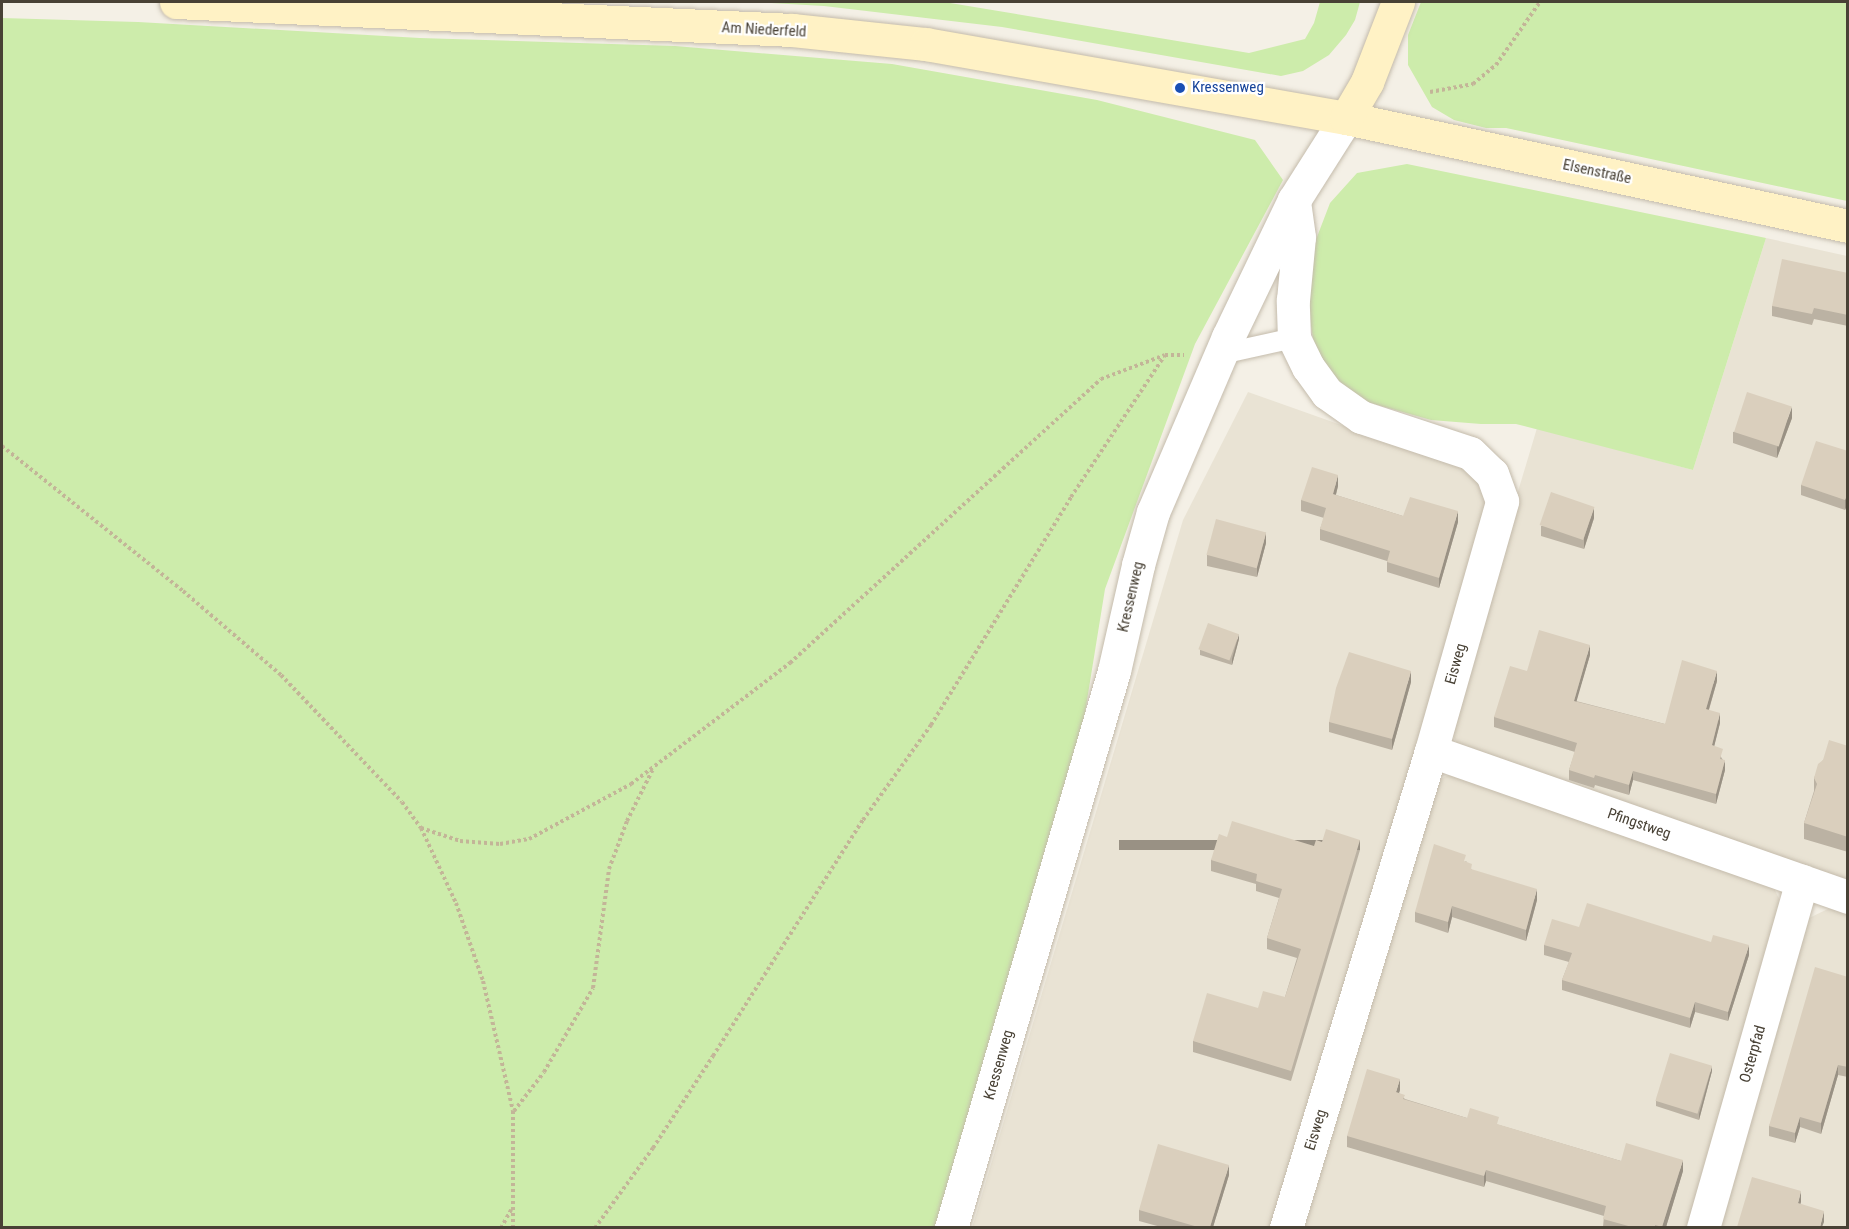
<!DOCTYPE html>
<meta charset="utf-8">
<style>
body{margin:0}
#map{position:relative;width:1849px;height:1229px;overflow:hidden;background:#f4f0e6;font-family:"Roboto Condensed",sans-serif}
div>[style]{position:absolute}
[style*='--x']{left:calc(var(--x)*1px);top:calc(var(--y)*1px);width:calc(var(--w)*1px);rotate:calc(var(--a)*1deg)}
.residential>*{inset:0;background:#e9e3d4}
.green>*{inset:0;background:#cdecab}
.path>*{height:4px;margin-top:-2px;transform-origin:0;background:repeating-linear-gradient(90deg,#c3b598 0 3px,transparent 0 6px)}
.roads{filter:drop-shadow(0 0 2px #c4bbab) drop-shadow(0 0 2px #c4bbab)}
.lane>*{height:20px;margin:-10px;padding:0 10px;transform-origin:10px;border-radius:10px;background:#fff}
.street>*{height:33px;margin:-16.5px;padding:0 16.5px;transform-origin:16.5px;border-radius:16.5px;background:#fff}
.secondary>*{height:33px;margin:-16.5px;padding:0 16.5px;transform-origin:16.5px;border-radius:16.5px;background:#fff2c5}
.wall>*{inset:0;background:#bbb2a3}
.shaded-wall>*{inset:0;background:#999184;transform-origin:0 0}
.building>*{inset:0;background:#dacfbd;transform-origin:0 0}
.dots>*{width:16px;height:16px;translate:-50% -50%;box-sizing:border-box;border:3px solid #fff;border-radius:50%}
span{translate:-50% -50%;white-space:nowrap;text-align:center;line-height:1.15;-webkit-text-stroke:4.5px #fff;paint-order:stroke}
.street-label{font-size:15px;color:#484135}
.transit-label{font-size:15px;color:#164399}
.left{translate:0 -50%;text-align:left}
.frame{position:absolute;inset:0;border:3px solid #484135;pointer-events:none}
</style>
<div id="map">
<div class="residential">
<i style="clip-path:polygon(1766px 238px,1847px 256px,1847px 891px,1461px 752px,1448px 725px,1537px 428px,1693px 470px)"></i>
<i style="clip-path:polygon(1248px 392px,1479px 474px,1493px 502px,1276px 1227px,972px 1228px,1183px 520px)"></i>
<i style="clip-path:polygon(1455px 772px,1773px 886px,1786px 913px,1693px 1227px,1297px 1228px,1430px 784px)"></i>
<i style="clip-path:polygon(1832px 907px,1847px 913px,1847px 1227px,1714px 1228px,1807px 919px)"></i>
</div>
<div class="green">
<i style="clip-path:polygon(751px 2px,944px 2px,1249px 53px,1305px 39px,1314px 23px,1320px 2px,1360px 2px,1355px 20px,1346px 35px,1329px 55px,1303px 71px,1281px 76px,1002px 27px,824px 6px)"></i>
<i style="clip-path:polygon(1421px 2px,1847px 2px,1847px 201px,1506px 128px,1486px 128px,1454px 120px,1432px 107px,1408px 65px,1408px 35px)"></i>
<i style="clip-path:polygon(2px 18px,138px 22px,420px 38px,675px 46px,892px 64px,1097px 100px,1255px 140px,1283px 180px,1195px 344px,1105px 589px,1083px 725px,936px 1227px,2px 1228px)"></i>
<i style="clip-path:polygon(1407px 164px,1766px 238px,1693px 470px,1516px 424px,1481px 424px,1431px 420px,1367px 402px,1333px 379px,1314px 344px,1308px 307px,1312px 250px,1330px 203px,1357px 173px)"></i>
</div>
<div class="path">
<i style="--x:1430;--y:92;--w:44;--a:-10.5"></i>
<i style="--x:1473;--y:84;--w:30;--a:-40"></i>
<i style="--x:1496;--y:65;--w:77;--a:-55.1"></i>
<i style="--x:2;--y:446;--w:232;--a:38.7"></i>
<i style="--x:183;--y:591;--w:129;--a:40.6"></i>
<i style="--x:281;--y:675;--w:175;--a:46.4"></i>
<i style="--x:402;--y:802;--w:32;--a:54"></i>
<i style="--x:421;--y:828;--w:83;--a:65"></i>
<i style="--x:456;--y:903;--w:83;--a:70.9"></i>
<i style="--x:483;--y:981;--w:133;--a:77"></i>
<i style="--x:513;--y:1111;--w:117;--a:90"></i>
<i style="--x:421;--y:828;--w:41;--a:18.4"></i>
<i style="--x:460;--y:841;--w:40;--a:4.3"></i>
<i style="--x:500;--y:844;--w:29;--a:-10"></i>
<i style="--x:529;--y:839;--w:116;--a:-28.3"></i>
<i style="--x:631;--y:784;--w:200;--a:-37.3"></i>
<i style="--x:790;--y:663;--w:421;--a:-42.4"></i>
<i style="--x:1101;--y:379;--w:68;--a:-20.6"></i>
<i style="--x:1165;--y:355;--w:19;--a:0"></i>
<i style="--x:514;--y:1111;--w:49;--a:-52.4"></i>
<i style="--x:544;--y:1072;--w:97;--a:-59.7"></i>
<i style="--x:593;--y:988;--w:120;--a:-82.3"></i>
<i style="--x:609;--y:869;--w:51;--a:-69.4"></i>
<i style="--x:627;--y:821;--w:58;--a:-63.4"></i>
<i style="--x:501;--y:1228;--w:21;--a:-61"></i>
<i style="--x:595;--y:1228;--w:99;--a:-54.1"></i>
<i style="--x:653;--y:1148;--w:110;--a:-56.9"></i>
<i style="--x:713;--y:1056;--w:280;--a:-57.6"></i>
<i style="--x:863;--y:820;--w:117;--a:-54.4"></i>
<i style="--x:931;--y:725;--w:268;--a:-58.4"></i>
<i style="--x:1071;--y:497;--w:170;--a:-56.5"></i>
</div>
<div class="roads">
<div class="lane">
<i style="--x:1221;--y:354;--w:75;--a:-12.4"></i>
</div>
<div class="street">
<i style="--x:1431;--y:751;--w:442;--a:19.3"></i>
<i style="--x:951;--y:1228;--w:580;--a:-73.69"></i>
<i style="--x:1114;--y:671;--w:109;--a:-77.2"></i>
<i style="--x:1138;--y:565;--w:55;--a:-74.2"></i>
<i style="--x:1153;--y:512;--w:190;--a:-66.8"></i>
<i style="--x:1228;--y:337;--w:152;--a:-64.3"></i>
<i style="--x:1294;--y:200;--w:97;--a:-57.6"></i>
<i style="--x:1286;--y:1228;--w:499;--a:-73.1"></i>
<i style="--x:1431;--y:751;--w:260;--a:-74.1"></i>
<i style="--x:1502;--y:501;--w:29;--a:-110"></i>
<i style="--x:1492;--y:474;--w:30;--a:-136"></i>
<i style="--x:1470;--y:453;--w:115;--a:-161.7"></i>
<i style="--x:1361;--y:417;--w:42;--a:-144.8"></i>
<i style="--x:1327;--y:393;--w:32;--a:-126"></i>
<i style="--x:1308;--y:367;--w:32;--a:-116"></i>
<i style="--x:1294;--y:338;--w:38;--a:-92"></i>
<i style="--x:1293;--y:300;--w:63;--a:-84.6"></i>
<i style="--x:1299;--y:237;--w:37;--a:-98"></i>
<i style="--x:1703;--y:1228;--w:361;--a:-74.1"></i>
</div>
<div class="secondary">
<i style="--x:176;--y:2;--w:617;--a:2.6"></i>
<i style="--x:792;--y:30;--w:135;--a:6"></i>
<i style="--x:926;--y:44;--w:426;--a:10"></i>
<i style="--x:1346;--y:118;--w:513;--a:12.14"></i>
<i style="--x:1346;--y:118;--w:42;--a:-59.7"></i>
<i style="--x:1367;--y:82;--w:86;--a:-68.8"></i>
</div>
</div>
<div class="wall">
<i style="clip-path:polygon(1848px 273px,1848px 326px,1814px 319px,1812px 325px,1772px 316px,1772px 306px)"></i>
<i style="clip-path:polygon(1792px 418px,1777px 458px,1733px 443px,1733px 432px)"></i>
<i style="clip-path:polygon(1848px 451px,1848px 503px,1845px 510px,1801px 495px,1801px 485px)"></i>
<i style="clip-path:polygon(1338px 486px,1336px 495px,1403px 516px,1458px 522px,1439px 588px,1387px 572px,1387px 561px,1320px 540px,1320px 529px,1324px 518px,1301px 511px,1301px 500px)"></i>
<i style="clip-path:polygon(1594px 518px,1584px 549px,1541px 536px,1541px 526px)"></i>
<i style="clip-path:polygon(1266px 543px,1257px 577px,1207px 566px,1207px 555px)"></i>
<i style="clip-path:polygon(1239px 639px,1232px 665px,1200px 655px,1200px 650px)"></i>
<i style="clip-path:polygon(1590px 655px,1576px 701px,1665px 724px,1717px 681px,1709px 710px,1720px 723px,1714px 746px,1723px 760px,1725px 770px,1716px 804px,1633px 780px,1629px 795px,1595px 785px,1594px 788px,1569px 780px,1569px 770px,1575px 752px,1494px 727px,1494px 717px,1527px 671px)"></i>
<i style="clip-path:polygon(1411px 682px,1392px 750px,1329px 732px,1329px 722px)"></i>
<i style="clip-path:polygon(1848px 746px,1848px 852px,1804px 839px,1804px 823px,1814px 791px,1814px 778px,1823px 760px)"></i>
<i style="clip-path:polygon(1227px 837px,1314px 846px,1322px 842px,1360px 850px,1291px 1081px,1193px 1052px,1193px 1041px,1258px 1008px,1285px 997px,1297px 958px,1267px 949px,1267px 938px,1279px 898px,1256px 891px,1256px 884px,1211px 871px,1211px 860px)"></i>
<i style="clip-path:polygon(1466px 861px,1472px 870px,1537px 900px,1526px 941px,1452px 917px,1448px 933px,1415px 922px,1415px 912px)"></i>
<i style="clip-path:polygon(1579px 927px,1749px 955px,1728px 1021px,1695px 1012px,1690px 1028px,1562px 990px,1562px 980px,1569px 962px,1544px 955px,1544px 945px)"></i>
<i style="clip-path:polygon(1848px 977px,1848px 1077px,1838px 1075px,1821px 1134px,1800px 1127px,1795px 1143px,1769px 1136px,1769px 1126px)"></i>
<i style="clip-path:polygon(1712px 1071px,1699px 1120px,1656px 1106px,1656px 1101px)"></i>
<i style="clip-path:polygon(1400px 1090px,1399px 1093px,1405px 1099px,1467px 1118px,1499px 1125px,1621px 1161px,1683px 1171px,1666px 1227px,1603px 1227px,1604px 1216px,1486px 1181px,1484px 1187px,1347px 1147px,1347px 1136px)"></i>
<i style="clip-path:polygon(1229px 1175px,1213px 1227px,1161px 1227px,1139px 1221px,1139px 1210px)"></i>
</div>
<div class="shaded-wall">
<i style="clip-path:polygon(1792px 407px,1792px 418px,1777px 458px,1777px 448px)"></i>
<i style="clip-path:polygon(1338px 475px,1338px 486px,1333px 505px,1333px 494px)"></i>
<i style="clip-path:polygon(1848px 493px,1848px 503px,1845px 510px,1845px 500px)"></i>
<i style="clip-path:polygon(1594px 507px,1594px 518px,1584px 549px,1584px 538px)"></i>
<i style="clip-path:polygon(1458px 511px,1458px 522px,1439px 588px,1439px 578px)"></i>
<i style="clip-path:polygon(1266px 532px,1266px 543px,1257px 577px,1257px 567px)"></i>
<i style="clip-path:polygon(1239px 634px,1239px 639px,1232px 665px,1232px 659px)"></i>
<i style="clip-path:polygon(1590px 645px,1590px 655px,1574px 710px,1574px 701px)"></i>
<i style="clip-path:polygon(1411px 671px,1411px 682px,1392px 750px,1392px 739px)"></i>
<i style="clip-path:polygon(1717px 671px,1717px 681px,1706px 719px,1706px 709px)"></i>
<i style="clip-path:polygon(1720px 713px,1720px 723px,1712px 755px,1712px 745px)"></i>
<i style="clip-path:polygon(1725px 760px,1725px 770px,1716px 804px,1716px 794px)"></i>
<i style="clip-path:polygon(1633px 771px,1633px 780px,1629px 795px,1629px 785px)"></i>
<i style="left:1360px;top:840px;width:10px;height:241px;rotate:90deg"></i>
<i style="clip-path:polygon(1537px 889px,1537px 900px,1526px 941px,1526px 930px)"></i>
<i style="clip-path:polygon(1452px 906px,1452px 917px,1448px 933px,1448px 922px)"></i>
<i style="clip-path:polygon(1749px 945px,1749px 955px,1728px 1021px,1728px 1012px)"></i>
<i style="clip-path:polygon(1695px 1002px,1695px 1012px,1690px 1028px,1690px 1018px)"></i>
<i style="clip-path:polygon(1838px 1065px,1838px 1075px,1821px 1134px,1821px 1123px)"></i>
<i style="clip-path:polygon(1712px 1066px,1712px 1071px,1699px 1120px,1699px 1114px)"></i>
<i style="clip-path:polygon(1400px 1079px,1400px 1090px,1396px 1102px,1396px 1092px)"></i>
<i style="clip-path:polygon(1800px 1117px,1800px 1127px,1795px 1143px,1795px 1133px)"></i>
<i style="clip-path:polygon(1683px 1160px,1683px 1171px,1666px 1227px,1662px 1227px)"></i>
<i style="clip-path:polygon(1229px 1165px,1229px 1175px,1213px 1227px,1210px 1227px)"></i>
<i style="clip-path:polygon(1486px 1170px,1486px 1181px,1484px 1187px,1484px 1176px)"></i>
<i style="clip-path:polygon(1801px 1191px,1801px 1202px,1798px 1214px,1798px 1203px)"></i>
<i style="clip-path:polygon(1824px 1211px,1824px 1222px,1822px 1227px,1820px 1227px)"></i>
</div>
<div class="building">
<i style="clip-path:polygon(1782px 259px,1848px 273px,1848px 315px,1814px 308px,1812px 314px,1772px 306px)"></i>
<i style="left:1747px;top:392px;width:47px;height:42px;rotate:18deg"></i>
<i style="clip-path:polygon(1816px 441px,1848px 451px,1848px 493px,1845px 500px,1801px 485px)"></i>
<i style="clip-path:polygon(1312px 467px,1338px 475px,1333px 494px,1403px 516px,1410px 497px,1458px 511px,1439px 578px,1387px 562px,1390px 551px,1320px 529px,1326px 508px,1301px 500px)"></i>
<i style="left:1551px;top:492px;width:46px;height:35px;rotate:19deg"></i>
<i style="left:1216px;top:519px;width:52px;height:37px;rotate:15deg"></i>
<i style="left:1208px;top:623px;width:33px;height:28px;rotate:20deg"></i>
<i style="clip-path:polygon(1539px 630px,1590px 645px,1574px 701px,1665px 724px,1682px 660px,1717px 671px,1706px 709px,1720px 713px,1712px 745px,1723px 749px,1720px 759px,1725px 760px,1716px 794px,1633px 771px,1629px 785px,1595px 775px,1594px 778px,1569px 770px,1577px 743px,1494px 717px,1510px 666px,1527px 671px)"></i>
<i style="clip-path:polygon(1349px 652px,1411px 671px,1392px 739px,1329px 722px,1336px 688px)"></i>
<i style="clip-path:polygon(1829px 740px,1848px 746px,1848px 837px,1804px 823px,1817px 784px,1814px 778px,1818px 764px,1823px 760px)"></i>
<i style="clip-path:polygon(1232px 821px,1314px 846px,1316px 840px,1322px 842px,1326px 829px,1360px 840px,1291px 1071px,1193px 1041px,1207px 993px,1258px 1008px,1263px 991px,1285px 997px,1301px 949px,1267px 938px,1282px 889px,1256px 881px,1257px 874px,1211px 860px,1219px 834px,1227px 837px)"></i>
<i style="clip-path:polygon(1434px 844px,1466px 855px,1464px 861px,1472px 864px,1471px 869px,1537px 889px,1526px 930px,1452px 906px,1448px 922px,1415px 912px)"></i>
<i style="clip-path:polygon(1587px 903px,1711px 942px,1713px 935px,1749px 945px,1728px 1012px,1695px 1002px,1690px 1018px,1562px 980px,1572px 953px,1544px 945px,1552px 919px,1579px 927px)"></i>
<i style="clip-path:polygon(1815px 967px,1848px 977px,1848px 1067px,1838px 1065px,1821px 1123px,1800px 1117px,1795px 1133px,1769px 1126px)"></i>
<i style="left:1670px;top:1053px;width:44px;height:50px;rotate:17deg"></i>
<i style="clip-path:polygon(1367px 1069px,1400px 1079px,1396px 1092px,1405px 1095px,1403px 1099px,1467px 1118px,1470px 1108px,1499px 1117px,1497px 1124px,1621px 1161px,1626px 1143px,1683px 1160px,1662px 1227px,1655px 1225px,1655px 1227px,1632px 1227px,1603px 1219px,1606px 1206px,1486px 1170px,1484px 1176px,1347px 1136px)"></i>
<i style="clip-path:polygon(1158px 1144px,1229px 1165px,1210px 1227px,1198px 1227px,1139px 1210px)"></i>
<i style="clip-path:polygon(1752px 1177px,1801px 1191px,1798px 1203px,1824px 1211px,1820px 1227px,1737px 1227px)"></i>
</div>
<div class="dots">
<i style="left:1180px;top:88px;background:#1a4fb4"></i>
</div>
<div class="street-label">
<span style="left:764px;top:30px;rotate:3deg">Am Niederfeld</span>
<span style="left:1597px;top:172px;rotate:12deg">Elsenstraße</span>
<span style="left:1131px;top:597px;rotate:-77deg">Kressenweg</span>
<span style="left:1456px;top:664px;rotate:-74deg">Eisweg</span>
<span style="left:1639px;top:824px;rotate:19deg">Pfingstweg</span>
<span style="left:1753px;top:1054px;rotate:-74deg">Osterpfad</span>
<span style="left:999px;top:1065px;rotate:-74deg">Kressenweg</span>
<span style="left:1316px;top:1130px;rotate:-73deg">Eisweg</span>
</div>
<div class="transit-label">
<span class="left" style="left:1192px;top:88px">Kressenweg</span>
</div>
<div class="frame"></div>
</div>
